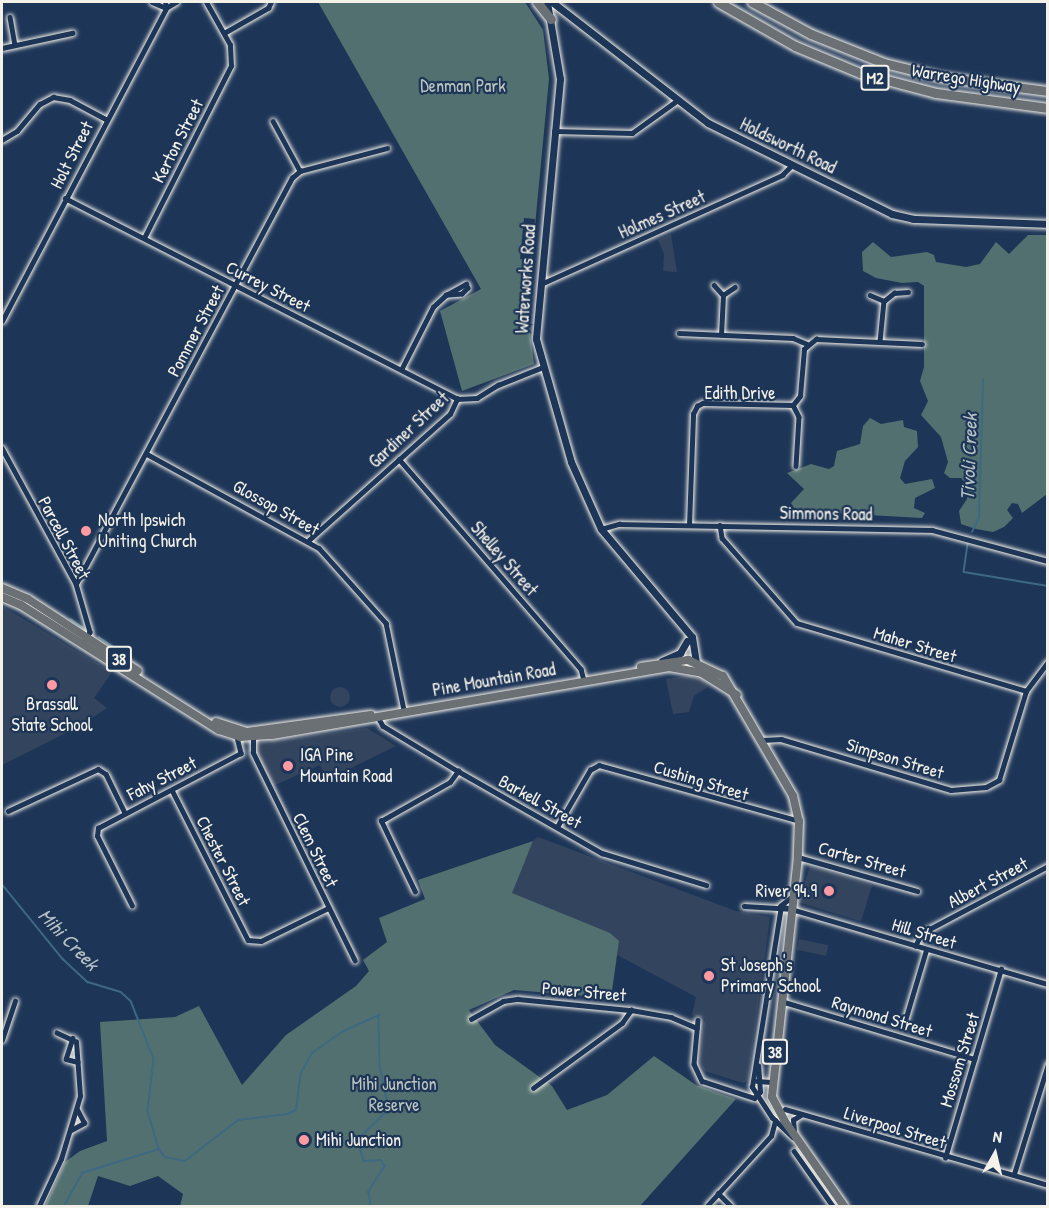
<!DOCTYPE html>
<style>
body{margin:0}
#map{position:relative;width:1049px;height:1208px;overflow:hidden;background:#1d3557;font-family:"Patrick Hand",sans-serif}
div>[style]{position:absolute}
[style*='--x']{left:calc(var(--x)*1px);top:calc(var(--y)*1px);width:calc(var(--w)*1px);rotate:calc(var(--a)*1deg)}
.built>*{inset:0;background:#33445e;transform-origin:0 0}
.round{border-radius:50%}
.green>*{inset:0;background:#52706f}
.stream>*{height:1.5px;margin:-0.75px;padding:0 0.75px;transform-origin:0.75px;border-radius:0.75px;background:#3d6982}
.roads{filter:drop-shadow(0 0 2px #f4f1e8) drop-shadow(0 0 2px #f4f1e8)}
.street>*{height:4.5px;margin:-2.25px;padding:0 2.25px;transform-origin:2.25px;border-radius:2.25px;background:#1d3557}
.secondary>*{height:7px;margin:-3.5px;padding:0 3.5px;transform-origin:3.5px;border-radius:3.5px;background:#1d3557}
.primary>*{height:8px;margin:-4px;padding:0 4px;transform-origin:4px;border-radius:4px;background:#6a7074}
.highway>*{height:9px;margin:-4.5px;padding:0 4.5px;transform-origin:4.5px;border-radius:4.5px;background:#6a7074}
.dots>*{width:16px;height:16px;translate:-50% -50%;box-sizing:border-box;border:3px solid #1d3557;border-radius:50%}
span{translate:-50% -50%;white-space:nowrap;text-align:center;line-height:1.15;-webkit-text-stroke:4.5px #1d3557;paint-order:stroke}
.shield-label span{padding:2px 4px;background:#1d3557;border:2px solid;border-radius:4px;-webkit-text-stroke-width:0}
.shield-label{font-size:16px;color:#f4f1e8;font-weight:700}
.street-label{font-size:18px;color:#f4f1e8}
.park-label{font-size:18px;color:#bbc4be}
.poi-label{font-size:18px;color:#f4f1e8}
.left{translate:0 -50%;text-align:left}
.right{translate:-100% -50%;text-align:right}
.water-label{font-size:20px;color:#b4c1c4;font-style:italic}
.frame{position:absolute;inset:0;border:3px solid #f4f1e8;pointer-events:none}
.north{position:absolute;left:965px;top:1124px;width:60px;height:60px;-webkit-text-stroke:4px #1d3557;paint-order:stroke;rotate:8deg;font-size:16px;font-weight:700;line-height:24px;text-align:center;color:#f4f1e8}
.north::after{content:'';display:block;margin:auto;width:21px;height:27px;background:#f4f1e8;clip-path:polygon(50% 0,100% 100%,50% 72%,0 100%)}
</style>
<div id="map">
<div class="built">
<i style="clip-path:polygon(671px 234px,677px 272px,663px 271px,664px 254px,658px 240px)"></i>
<i style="clip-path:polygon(2px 606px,112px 672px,94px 698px,107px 708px,80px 726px,2px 765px)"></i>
<i style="clip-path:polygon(690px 675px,706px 682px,708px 687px,694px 696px,689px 712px,673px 714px,666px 679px)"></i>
<i class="round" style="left:330px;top:687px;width:20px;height:20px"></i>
<i style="clip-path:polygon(367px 728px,396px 746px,327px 780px,320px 765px,273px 786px,255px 747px,257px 743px)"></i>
<i style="clip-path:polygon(538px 837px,736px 911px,770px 917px,748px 1081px,743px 1083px,704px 1071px,699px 1061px,705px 1018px,692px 1015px,696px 997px,617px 955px,619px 941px,511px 893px,533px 841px)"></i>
<i style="left:810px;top:866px;width:65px;height:38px;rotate:17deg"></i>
<i style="left:799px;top:939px;width:30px;height:11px;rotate:12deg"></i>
</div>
<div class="green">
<i style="clip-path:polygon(evenodd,318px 2px,525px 2px,543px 30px,549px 79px,527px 310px,534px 364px,462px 391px,440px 311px,481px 289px,318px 2px,524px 218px,535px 219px,531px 260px,520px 259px,524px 218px)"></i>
<i style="clip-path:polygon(1028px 235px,1047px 235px,1047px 494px,1022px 513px,1018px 504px,1012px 503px,1007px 510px,1013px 518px,1004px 527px,993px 532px,976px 529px,961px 524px,959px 511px,967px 499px,967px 484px,961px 478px,950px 478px,944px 473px,948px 462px,941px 437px,921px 415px,928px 401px,920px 381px,924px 367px,924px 286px,918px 282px,902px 283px,876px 278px,863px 271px,862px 252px,873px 242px,891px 257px,927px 252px,934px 255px,936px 262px,966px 267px,980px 264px,996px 242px,1009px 254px)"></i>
<i style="clip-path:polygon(870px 418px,881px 424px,903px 420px,904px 427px,917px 431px,918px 447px,905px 461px,900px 478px,905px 484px,932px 479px,935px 488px,915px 498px,914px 508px,925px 513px,922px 518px,796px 511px,791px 503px,804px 489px,787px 473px,811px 464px,829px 469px,834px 466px,837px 451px,860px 444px,863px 426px)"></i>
<i style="clip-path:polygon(533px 841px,512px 893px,610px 933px,619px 941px,611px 998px,514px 990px,469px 1010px,495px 1045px,552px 1086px,567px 1110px,607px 1095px,654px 1056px,696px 1085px,736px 1099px,640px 1206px,180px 1206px,183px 1194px,158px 1176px,130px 1186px,98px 1176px,88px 1206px,45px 1206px,65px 1162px,80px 1151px,107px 1141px,100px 1022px,175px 1017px,199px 1006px,242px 1085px,286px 1035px,356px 986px,369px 971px,363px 960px,387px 942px,379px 918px,425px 899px,418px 880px)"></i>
</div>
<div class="stream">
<i style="--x:972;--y:532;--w:16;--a:-63"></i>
<i style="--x:979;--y:518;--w:138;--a:-88.3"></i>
<i style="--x:968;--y:544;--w:28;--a:98"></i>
<i style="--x:964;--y:572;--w:85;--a:9.5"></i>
<i style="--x:71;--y:619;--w:14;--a:36"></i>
<i style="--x:99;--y:637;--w:16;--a:35"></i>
<i style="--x:2;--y:884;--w:97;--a:50.9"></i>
<i style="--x:63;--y:959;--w:34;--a:43"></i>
<i style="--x:88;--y:982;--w:34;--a:17"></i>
<i style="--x:121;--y:992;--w:13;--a:42"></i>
<i style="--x:131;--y:1001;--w:62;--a:68.4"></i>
<i style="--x:154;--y:1059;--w:52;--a:96.6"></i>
<i style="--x:148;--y:1111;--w:40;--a:74"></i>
<i style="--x:159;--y:1149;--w:10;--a:53"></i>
<i style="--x:165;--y:1157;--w:20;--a:11"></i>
<i style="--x:185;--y:1161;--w:67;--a:-37.7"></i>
<i style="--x:238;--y:1120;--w:50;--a:-6.8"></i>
<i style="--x:288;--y:1114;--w:9;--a:-27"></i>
<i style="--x:296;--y:1110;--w:35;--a:-83"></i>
<i style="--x:300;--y:1075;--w:25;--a:-61"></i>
<i style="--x:312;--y:1053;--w:37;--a:-35"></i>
<i style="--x:342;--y:1032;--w:41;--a:-24.7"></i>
<i style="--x:379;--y:1015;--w:50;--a:88.9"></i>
<i style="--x:380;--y:1065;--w:46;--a:78.7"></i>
<i style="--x:389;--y:1110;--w:43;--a:135.9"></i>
<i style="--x:358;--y:1140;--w:22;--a:74"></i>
<i style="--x:364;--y:1161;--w:17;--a:-3"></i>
<i style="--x:381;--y:1160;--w:7;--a:56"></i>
<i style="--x:385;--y:1166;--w:31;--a:122"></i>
<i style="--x:369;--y:1192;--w:14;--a:82"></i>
<i style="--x:64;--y:1206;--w:38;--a:-61"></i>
<i style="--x:82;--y:1173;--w:81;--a:-17.3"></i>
</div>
<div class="roads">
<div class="street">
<i style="--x:152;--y:2;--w:15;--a:23"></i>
<i style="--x:166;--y:8;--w:12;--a:-31"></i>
<i style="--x:10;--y:17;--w:27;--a:80"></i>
<i style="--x:224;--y:33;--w:51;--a:-29.6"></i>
<i style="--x:268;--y:8;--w:7;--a:-63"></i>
<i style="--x:2;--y:48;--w:72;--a:-12.1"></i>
<i style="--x:273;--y:121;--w:57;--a:61.6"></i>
<i style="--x:554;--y:131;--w:78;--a:1.5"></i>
<i style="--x:632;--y:133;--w:57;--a:-35.7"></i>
<i style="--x:2;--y:140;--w:17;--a:-31"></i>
<i style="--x:17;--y:131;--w:35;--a:-50"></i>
<i style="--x:40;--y:104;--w:15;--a:-28"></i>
<i style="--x:53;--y:97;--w:17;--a:10"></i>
<i style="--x:70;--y:100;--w:40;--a:28"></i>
<i style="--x:65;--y:198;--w:441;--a:27.1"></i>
<i style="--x:144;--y:238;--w:193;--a:-63.2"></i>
<i style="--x:231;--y:66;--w:21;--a:-93"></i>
<i style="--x:230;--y:45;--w:49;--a:-119.2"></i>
<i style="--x:466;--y:284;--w:4;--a:63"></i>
<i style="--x:468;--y:288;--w:8;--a:135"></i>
<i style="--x:462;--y:294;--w:16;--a:176"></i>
<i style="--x:446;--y:295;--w:23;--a:-29"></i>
<i style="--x:541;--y:284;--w:265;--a:-24.3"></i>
<i style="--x:782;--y:175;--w:14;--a:-45"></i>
<i style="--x:714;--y:285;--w:13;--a:48"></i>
<i style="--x:723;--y:295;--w:14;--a:-34"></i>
<i style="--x:870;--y:295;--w:15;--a:23"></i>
<i style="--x:884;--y:301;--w:41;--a:95.6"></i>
<i style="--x:884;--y:301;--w:13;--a:-39"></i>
<i style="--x:894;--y:293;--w:14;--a:-4"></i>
<i style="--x:2;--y:321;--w:353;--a:-62.3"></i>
<i style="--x:166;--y:8;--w:6;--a:-99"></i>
<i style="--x:679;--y:333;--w:114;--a:2.5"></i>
<i style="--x:793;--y:338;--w:15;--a:23"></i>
<i style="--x:721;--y:335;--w:40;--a:-87.1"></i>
<i style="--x:402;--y:368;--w:68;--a:-63.1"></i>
<i style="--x:433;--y:307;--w:18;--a:-43"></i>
<i style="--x:793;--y:405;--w:13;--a:63"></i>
<i style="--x:799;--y:417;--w:49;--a:93.5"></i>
<i style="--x:2;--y:448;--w:155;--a:61.4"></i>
<i style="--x:76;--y:584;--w:50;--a:73.7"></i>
<i style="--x:90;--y:632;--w:13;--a:119"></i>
<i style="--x:147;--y:454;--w:196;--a:28.7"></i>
<i style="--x:319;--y:548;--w:101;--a:48.2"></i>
<i style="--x:386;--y:623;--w:89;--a:78.3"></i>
<i style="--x:399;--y:459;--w:278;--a:49.1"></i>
<i style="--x:581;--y:669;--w:11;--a:75"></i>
<i style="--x:689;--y:525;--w:111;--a:-87.9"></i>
<i style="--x:693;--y:414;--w:9;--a:-63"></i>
<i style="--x:697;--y:406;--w:7;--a:-27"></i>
<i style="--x:703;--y:403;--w:90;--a:1.3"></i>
<i style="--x:793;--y:405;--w:11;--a:-52"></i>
<i style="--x:800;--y:396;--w:47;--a:-85.1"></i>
<i style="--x:804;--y:349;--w:16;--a:-40"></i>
<i style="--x:816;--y:339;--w:106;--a:2.7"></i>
<i style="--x:720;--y:525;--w:13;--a:81"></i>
<i style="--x:722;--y:538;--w:113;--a:48.6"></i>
<i style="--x:797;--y:623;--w:239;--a:16.5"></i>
<i style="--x:601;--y:529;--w:19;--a:-16"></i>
<i style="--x:619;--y:524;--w:313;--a:1.1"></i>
<i style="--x:932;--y:530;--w:120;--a:15"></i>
<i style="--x:309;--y:540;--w:189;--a:-41.8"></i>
<i style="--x:450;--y:414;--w:17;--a:-65"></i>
<i style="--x:457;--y:399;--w:20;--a:-3"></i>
<i style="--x:477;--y:398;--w:25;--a:-32"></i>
<i style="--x:498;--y:385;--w:48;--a:-21.8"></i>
<i style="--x:76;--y:584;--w:460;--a:-62"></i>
<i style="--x:292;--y:178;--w:11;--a:-41"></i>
<i style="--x:300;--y:171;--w:90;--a:-14.8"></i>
<i style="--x:378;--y:717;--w:10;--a:61"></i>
<i style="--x:383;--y:726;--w:87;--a:31"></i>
<i style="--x:458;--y:771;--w:166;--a:29.7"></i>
<i style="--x:602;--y:853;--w:109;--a:17.1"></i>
<i style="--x:236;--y:733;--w:21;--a:76"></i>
<i style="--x:762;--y:740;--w:19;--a:-3"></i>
<i style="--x:781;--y:739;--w:177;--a:16.7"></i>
<i style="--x:951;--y:790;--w:35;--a:-5"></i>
<i style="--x:986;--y:787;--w:15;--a:-28"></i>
<i style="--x:999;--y:780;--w:93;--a:-73.1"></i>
<i style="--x:1026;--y:691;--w:36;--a:-53"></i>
<i style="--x:253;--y:752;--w:232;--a:63.9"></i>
<i style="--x:253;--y:752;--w:18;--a:-90"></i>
<i style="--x:172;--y:790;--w:168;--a:63.1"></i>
<i style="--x:248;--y:940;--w:13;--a:4"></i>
<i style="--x:261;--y:941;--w:75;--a:-26.2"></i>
<i style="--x:8;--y:811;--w:99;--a:-25"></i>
<i style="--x:98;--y:769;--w:9;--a:32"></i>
<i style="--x:106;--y:774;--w:43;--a:64"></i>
<i style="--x:557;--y:827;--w:66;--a:-59.9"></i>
<i style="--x:590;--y:770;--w:10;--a:-29"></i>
<i style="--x:599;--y:765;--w:208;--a:15.6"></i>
<i style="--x:798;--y:857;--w:124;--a:15.9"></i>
<i style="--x:415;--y:892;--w:79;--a:-115.6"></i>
<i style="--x:381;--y:821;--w:79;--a:-29.5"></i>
<i style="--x:450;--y:782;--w:14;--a:-54"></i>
<i style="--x:132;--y:906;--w:78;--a:-116.6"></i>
<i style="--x:97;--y:836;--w:8;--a:-83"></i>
<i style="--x:98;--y:828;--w:161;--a:-27.7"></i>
<i style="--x:744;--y:906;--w:49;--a:3.5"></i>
<i style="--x:780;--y:906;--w:18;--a:-38"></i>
<i style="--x:915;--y:946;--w:15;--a:-62"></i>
<i style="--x:922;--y:933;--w:143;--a:-28"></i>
<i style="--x:781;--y:1001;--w:202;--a:16.7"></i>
<i style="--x:471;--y:1019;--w:37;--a:-29"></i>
<i style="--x:503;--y:1001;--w:15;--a:-8"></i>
<i style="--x:518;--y:999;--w:114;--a:5.6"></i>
<i style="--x:631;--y:1010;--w:41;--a:9.9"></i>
<i style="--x:671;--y:1017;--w:28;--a:23"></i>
<i style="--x:698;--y:1020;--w:44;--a:95.2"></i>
<i style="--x:694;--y:1064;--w:19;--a:65"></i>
<i style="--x:702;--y:1081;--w:55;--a:18.1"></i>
<i style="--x:754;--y:1098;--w:8;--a:-45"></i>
<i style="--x:760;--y:1092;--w:26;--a:-94"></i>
<i style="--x:904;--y:1024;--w:77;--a:-73.4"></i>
<i style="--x:73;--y:1038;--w:22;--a:108"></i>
<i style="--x:66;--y:1059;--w:12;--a:14"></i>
<i style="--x:2;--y:1040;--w:41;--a:-71.6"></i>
<i style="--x:757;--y:1081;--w:14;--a:4"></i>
<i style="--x:533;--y:1088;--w:110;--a:-36.1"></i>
<i style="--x:622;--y:1023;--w:16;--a:-55"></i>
<i style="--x:785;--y:1109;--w:274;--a:16.1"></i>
<i style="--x:71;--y:1130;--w:15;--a:-28"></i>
<i style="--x:84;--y:1123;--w:15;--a:-118"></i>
<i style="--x:794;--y:1131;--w:11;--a:-95"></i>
<i style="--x:793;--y:1120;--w:9;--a:-32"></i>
<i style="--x:793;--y:1138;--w:29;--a:-136"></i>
<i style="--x:772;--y:1118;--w:37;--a:-123"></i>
<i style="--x:752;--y:1087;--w:183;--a:-80.9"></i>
<i style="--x:781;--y:906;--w:278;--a:16.3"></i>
<i style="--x:794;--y:1151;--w:67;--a:54.7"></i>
<i style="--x:945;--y:1158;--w:197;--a:-73.5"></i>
<i style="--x:1014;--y:1174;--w:115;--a:-72.8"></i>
<i style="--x:718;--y:1193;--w:18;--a:45"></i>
<i style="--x:39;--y:1206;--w:52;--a:-64.9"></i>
<i style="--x:61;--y:1159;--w:66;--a:-73.2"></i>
<i style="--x:80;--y:1096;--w:54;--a:-94.2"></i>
<i style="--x:76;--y:1042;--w:21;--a:-155"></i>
<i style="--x:707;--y:1206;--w:95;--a:-47.6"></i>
<i style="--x:771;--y:1136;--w:16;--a:-75"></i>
</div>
<div class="secondary">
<i style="--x:547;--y:2;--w:78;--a:80.4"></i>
<i style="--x:560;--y:79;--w:261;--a:95.3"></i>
<i style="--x:536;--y:339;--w:128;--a:74.1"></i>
<i style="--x:571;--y:462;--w:73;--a:65.9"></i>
<i style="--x:601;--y:529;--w:141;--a:49.9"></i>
<i style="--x:692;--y:637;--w:25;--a:81"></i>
<i style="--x:552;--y:2;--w:197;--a:37.8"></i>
<i style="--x:708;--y:123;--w:205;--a:26.3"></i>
<i style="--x:892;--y:214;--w:22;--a:13"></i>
<i style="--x:913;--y:219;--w:135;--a:2.1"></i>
<i style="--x:662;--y:661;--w:20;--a:-24"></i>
<i style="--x:680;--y:653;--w:14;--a:-60"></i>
</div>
<div class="primary">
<i style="--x:2;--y:588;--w:28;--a:23"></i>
<i style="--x:28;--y:599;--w:131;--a:33.2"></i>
<i style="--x:2;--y:597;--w:21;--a:23"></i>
<i style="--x:21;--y:605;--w:234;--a:32.3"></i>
<i style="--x:219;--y:730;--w:22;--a:18"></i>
<i style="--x:240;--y:737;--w:32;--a:-4"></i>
<i style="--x:272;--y:735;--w:403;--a:-9.7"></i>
<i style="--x:669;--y:667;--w:34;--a:10"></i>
<i style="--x:702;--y:673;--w:41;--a:32.2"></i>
<i style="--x:641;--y:667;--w:48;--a:-8.5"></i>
<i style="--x:688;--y:660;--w:38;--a:25"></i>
<i style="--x:723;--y:676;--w:139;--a:59.7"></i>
<i style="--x:793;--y:796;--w:26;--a:77"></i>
<i style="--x:799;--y:821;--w:36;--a:92"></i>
<i style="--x:798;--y:857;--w:241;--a:96.2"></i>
<i style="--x:772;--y:1097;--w:26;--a:62"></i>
<i style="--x:784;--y:1120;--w:105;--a:55.1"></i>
<i style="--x:216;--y:722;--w:33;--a:18"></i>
<i style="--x:247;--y:732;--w:125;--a:-7.8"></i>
</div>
<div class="highway">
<i style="--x:537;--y:2;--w:22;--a:51"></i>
<i style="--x:718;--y:2;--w:89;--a:29.7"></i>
<i style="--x:795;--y:46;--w:70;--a:22.6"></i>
<i style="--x:860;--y:73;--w:79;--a:14.7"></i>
<i style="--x:936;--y:93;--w:113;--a:7.6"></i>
<i style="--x:752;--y:2;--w:67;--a:28.5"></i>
<i style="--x:811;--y:34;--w:79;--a:21.7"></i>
<i style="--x:884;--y:63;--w:59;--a:13.8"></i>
<i style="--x:941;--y:77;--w:108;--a:7.5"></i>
</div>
</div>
<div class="dots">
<i style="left:86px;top:531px;background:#ff9aa2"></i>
<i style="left:52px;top:685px;background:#ff9aa2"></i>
<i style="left:288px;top:766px;background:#ff9aa2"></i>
<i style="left:829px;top:891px;background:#ff9aa2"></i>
<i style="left:709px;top:976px;background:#ff9aa2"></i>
<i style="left:304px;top:1140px;background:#ff9aa2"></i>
</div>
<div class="shield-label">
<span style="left:875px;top:78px">M2</span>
<span style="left:119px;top:659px">38</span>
<span style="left:775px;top:1052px">38</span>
</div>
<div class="street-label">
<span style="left:966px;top:79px;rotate:9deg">Warrego Highway</span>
<span style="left:178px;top:141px;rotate:-63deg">Kerton Street</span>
<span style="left:788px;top:146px;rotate:26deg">Holdsworth Road</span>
<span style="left:72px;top:155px;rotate:-63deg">Holt Street</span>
<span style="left:662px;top:215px;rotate:-24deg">Holmes Street</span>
<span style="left:526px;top:279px;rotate:-86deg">Waterworks Road</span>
<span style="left:268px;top:287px;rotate:27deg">Currey Street</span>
<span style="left:196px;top:331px;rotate:-62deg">Pommer Street</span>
<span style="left:740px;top:393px">Edith Drive</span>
<span style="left:409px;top:430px;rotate:-43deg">Gardiner Street</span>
<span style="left:276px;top:508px;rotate:29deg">Glossop Street</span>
<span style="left:826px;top:514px;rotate:1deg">Simmons Road</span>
<span style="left:64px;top:538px;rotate:62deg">Parcell Street</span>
<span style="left:504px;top:559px;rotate:49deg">Shelley Street</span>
<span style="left:915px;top:645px;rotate:17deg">Maher Street</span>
<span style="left:494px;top:680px;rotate:-10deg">Pine Mountain Road</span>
<span style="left:895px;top:759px;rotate:17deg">Simpson Street</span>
<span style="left:162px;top:779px;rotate:-27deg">Fahy Street</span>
<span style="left:701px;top:781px;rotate:17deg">Cushing Street</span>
<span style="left:540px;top:802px;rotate:29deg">Barkell Street</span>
<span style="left:315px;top:850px;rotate:64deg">Clem Street</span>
<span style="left:862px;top:860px;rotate:16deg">Carter Street</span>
<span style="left:223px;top:861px;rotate:63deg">Chester Street</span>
<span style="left:988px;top:883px;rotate:-28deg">Albert Street</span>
<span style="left:924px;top:934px;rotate:17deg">Hill Street</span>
<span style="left:584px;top:992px;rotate:5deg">Power Street</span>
<span style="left:882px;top:1017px;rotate:17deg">Raymond Street</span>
<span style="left:960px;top:1060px;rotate:-73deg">Mossom Street</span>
<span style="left:895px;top:1128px;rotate:17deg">Liverpool Street</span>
</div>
<div class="park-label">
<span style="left:463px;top:86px">Denman Park</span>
<span style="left:394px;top:1095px">Mihi Junction<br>Reserve</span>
</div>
<div class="poi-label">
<span class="left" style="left:98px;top:531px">North Ipswich<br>Uniting Church</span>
<span style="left:52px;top:715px">Brassall<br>State School</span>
<span class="left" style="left:300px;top:766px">IGA Pine<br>Mountain Road</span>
<span class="right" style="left:817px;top:891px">River 94.9</span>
<span class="left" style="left:721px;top:976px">St Joseph's<br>Primary School</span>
<span class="left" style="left:316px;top:1140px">Mihi Junction</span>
</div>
<div class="water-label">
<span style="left:968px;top:457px;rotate:-88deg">Tivoli Creek</span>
<span style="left:69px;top:939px;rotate:46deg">Mihi Creek</span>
</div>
<div class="frame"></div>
<div class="north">N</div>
</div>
